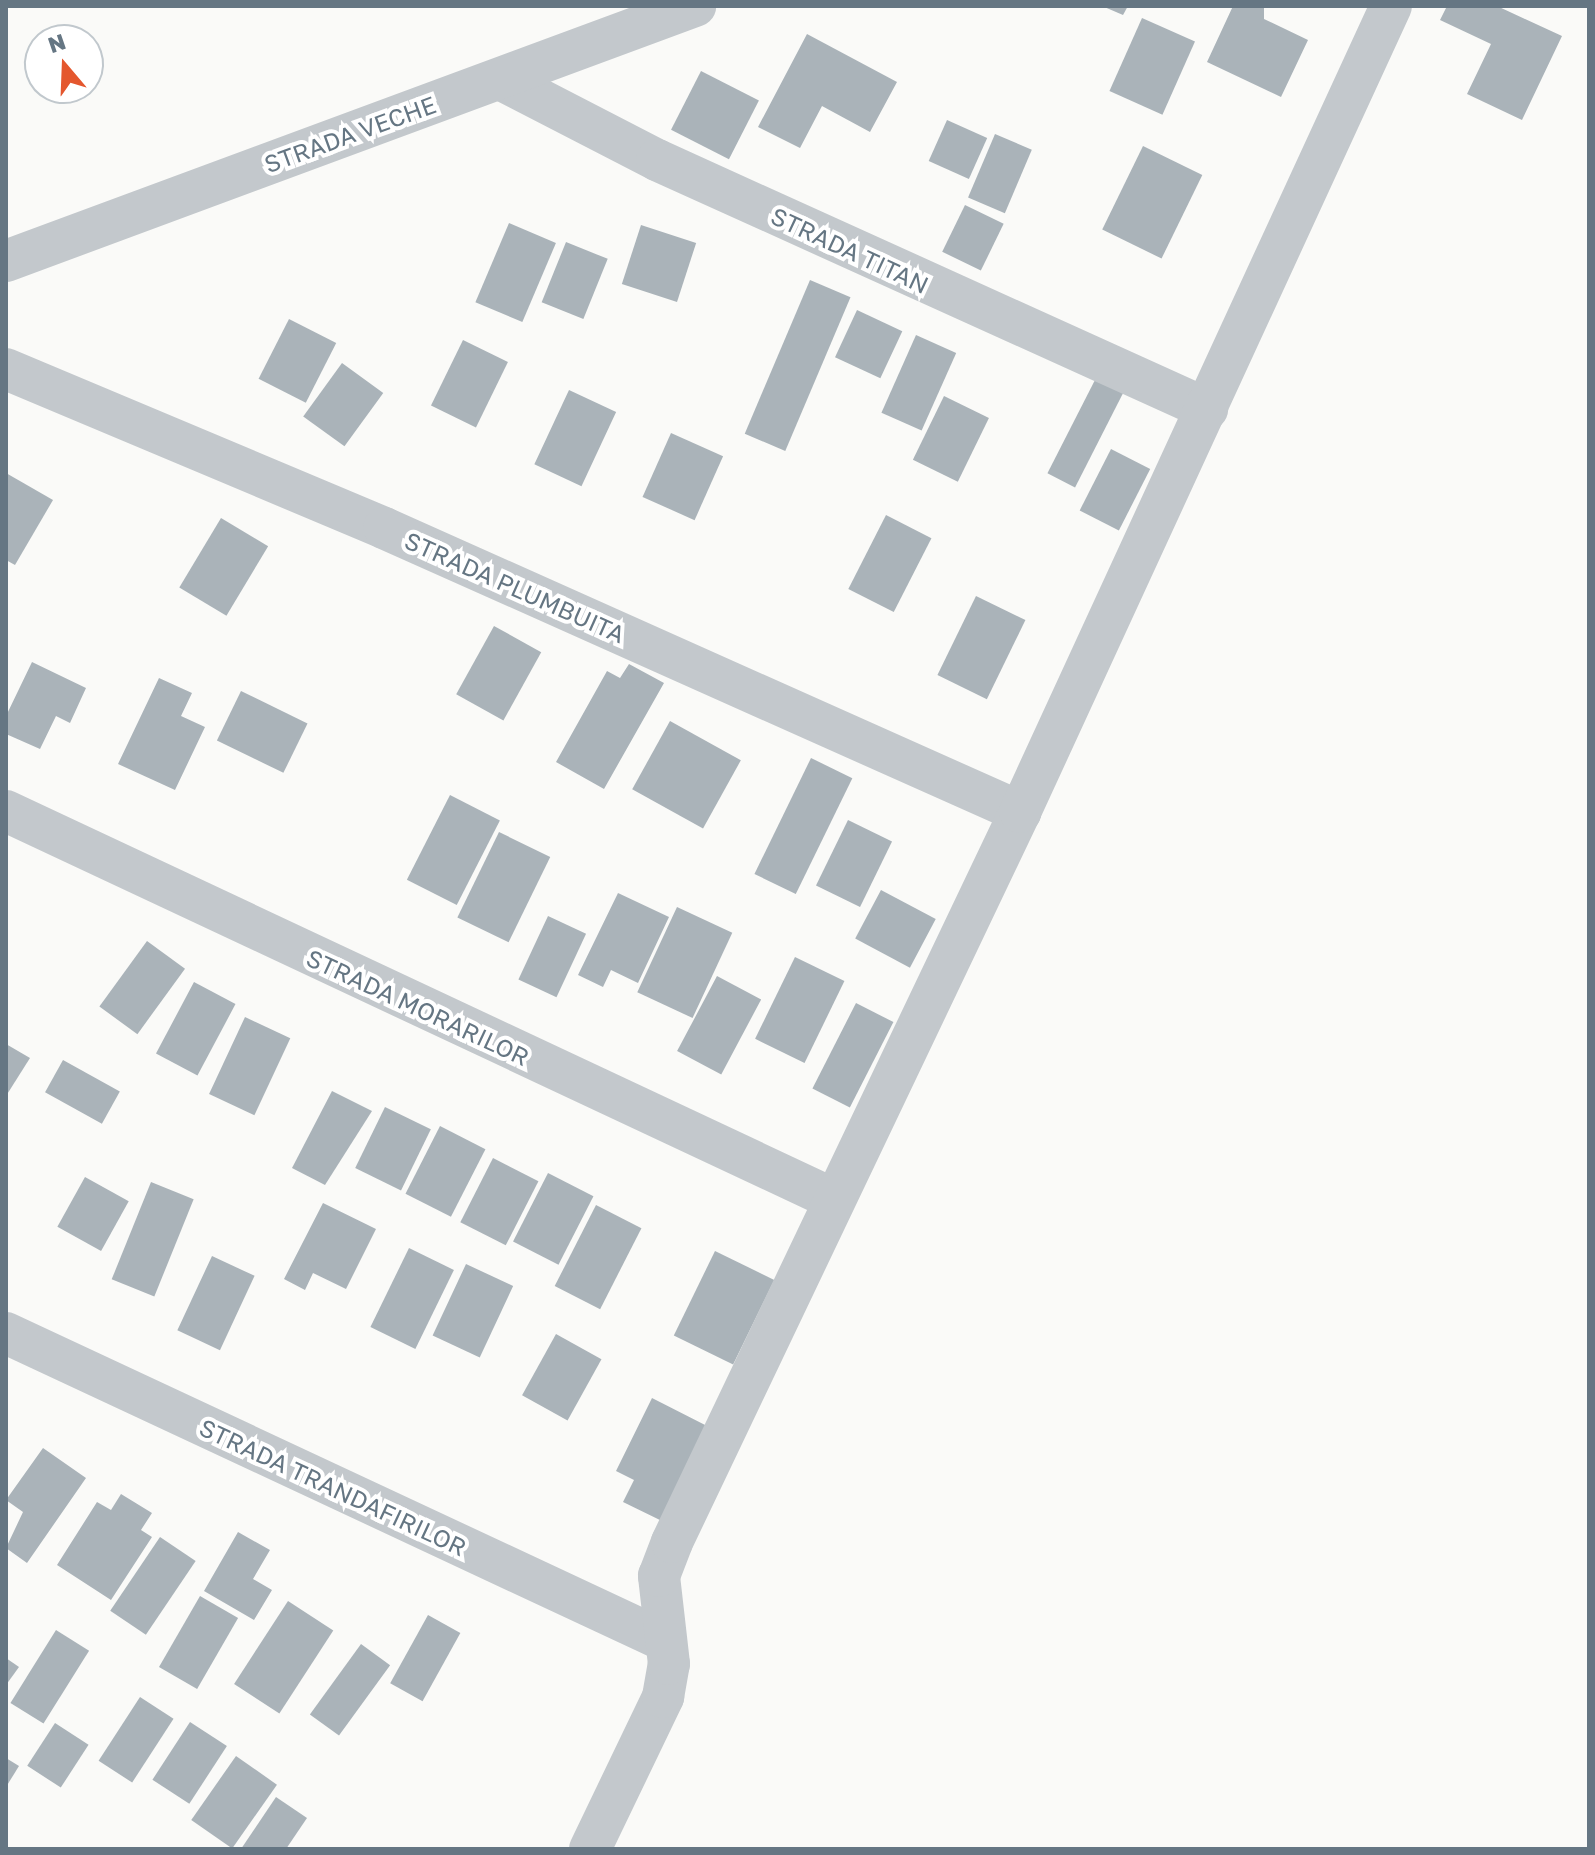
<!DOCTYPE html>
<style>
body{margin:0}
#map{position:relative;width:1595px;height:1855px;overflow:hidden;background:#fafaf8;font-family:"Golos Text",sans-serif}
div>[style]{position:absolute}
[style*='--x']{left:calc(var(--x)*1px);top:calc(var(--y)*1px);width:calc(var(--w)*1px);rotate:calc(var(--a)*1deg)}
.building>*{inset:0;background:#aab3b9;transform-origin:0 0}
.minor>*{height:42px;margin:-21px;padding:0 21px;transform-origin:21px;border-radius:21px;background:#c3c8cc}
span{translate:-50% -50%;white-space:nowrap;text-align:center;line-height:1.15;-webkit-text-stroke:8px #fff;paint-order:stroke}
.street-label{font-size:24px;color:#657683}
.frame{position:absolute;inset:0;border:8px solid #657683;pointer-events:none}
.north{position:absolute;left:24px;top:24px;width:80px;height:80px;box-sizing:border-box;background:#fff;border:2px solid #c1c8cd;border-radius:50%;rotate:341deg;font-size:22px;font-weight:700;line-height:32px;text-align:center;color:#657683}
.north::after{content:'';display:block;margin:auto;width:28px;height:36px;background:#e4572e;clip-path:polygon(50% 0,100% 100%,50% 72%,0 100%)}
</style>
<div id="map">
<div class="building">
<i style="clip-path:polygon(1102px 6px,1128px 6px,1123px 15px)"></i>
<i style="clip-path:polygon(1233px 6px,1264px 6px,1264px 19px,1308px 40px,1281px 97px,1207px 62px)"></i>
<i style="clip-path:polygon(1447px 6px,1497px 6px,1562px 36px,1522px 120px,1467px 94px,1491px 44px,1440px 20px)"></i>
<i style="left:1142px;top:18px;width:58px;height:80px;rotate:24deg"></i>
<i style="clip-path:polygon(807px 34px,897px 82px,870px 132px,822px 106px,800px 148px,758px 127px)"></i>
<i style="left:701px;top:71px;width:65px;height:66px;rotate:27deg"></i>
<i style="left:947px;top:120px;width:44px;height:45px;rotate:24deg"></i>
<i style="left:995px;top:134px;width:40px;height:69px;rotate:23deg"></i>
<i style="left:1143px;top:146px;width:66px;height:93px;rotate:26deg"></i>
<i style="left:965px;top:205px;width:43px;height:52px;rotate:26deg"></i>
<i style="left:509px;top:223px;width:51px;height:86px;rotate:23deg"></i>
<i style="left:641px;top:225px;width:58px;height:62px;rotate:18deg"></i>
<i style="left:566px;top:242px;width:45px;height:65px;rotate:22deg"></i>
<i style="left:810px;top:280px;width:44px;height:167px;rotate:23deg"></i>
<i style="left:857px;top:310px;width:50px;height:52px;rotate:25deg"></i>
<i style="left:289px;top:319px;width:53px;height:67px;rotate:27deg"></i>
<i style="left:916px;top:335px;width:44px;height:85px;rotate:24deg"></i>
<i style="left:463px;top:340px;width:50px;height:73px;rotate:26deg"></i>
<i style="left:342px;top:363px;width:51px;height:66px;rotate:36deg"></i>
<i style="left:1096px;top:378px;width:31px;height:107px;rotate:27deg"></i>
<i style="left:569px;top:390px;width:52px;height:82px;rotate:25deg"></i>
<i style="left:944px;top:396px;width:50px;height:71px;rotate:26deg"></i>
<i style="left:671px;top:433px;width:57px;height:70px;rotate:24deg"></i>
<i style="left:1111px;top:449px;width:44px;height:69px;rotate:27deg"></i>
<i style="clip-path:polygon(6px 473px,53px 500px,15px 565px,6px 560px)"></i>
<i style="left:886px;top:515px;width:51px;height:83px;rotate:27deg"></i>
<i style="left:221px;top:518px;width:55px;height:81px;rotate:31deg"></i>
<i style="left:976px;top:596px;width:55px;height:88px;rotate:26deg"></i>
<i style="left:494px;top:626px;width:54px;height:78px;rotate:29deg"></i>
<i style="clip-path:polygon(32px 662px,86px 688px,70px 723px,56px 716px,40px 749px,6px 734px,6px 716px)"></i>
<i style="clip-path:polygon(629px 664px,664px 683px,604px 789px,556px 762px,607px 671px,620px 678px)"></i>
<i style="clip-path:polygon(159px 678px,192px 693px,181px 716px,205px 727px,175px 790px,118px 764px)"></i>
<i style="left:241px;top:691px;width:74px;height:55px;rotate:26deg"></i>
<i style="left:670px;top:721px;width:81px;height:78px;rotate:29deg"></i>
<i style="left:811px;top:758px;width:46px;height:129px;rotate:26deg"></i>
<i style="left:450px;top:795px;width:56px;height:95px;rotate:27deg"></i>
<i style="left:848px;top:820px;width:49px;height:73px;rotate:26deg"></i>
<i style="left:499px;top:832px;width:57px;height:95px;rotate:26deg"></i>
<i style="left:881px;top:890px;width:62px;height:55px;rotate:28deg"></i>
<i style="clip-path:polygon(618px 893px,669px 917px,638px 983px,611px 970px,603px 987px,578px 975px)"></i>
<i style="left:677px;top:907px;width:61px;height:94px;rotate:25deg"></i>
<i style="left:548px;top:916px;width:42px;height:70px;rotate:25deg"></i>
<i style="left:147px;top:941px;width:47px;height:81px;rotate:36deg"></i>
<i style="left:795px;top:957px;width:55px;height:91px;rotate:26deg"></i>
<i style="left:717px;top:976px;width:50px;height:85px;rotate:28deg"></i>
<i style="left:194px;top:982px;width:47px;height:81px;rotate:28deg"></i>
<i style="left:856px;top:1003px;width:42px;height:96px;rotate:27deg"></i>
<i style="left:245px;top:1017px;width:50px;height:85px;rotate:25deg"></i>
<i style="clip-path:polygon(6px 1044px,30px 1058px,6px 1096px)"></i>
<i style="left:63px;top:1060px;width:65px;height:37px;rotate:29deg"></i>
<i style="clip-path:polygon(332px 1091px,372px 1111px,325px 1185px,292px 1168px)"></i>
<i style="left:385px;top:1107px;width:51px;height:68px;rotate:26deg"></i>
<i style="left:440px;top:1126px;width:51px;height:76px;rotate:27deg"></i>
<i style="left:493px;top:1158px;width:51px;height:72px;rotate:27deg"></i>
<i style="left:548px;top:1173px;width:51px;height:77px;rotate:27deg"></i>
<i style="left:85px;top:1177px;width:50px;height:57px;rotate:29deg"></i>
<i style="left:151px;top:1182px;width:46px;height:105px;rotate:22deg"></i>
<i style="clip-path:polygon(323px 1203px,376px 1229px,346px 1289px,313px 1273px,305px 1290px,284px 1279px)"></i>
<i style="left:596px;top:1205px;width:51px;height:91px;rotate:27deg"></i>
<i style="left:409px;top:1248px;width:50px;height:88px;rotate:26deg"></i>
<i style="left:715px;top:1251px;width:66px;height:94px;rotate:26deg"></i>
<i style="left:212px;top:1256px;width:47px;height:82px;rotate:25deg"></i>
<i style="left:466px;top:1264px;width:52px;height:79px;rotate:25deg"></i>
<i style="left:556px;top:1334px;width:52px;height:70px;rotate:29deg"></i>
<i style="clip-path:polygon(652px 1398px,711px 1428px,664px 1522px,623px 1502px,634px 1480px,616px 1471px)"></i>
<i style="clip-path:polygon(43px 1448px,86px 1478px,27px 1563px,6px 1548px,23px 1512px,6px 1500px)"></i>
<i style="clip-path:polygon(121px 1494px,152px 1513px,141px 1530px,152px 1537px,111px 1600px,57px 1565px,97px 1502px,111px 1510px)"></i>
<i style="clip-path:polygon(238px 1532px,270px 1550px,253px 1579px,272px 1590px,254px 1620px,204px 1591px)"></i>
<i style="left:160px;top:1537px;width:43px;height:89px;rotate:34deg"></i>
<i style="left:200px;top:1596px;width:44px;height:82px;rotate:30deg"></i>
<i style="left:288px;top:1601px;width:54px;height:99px;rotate:33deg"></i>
<i style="left:428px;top:1615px;width:37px;height:78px;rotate:29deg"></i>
<i style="left:56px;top:1630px;width:39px;height:86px;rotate:32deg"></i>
<i style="left:361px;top:1644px;width:36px;height:87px;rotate:36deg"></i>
<i style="clip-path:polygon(6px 1658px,19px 1667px,6px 1685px)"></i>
<i style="left:140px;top:1697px;width:40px;height:76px;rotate:33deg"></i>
<i style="left:190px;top:1722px;width:44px;height:69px;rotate:33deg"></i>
<i style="left:55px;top:1723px;width:40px;height:51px;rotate:33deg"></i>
<i style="left:236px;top:1756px;width:50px;height:78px;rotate:35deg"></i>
<i style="clip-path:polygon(6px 1758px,19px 1766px,6px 1787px)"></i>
<i style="clip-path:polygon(276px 1797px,307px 1818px,286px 1849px,241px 1849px)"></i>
</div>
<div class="minor">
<i style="--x:500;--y:79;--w:177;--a:27.3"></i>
<i style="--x:657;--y:160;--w:604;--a:24.36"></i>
<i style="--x:6;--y:261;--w:735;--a:-20.31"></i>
<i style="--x:6;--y:369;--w:410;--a:22.8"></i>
<i style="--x:384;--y:528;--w:697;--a:24.06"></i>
<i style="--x:6;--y:811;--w:913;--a:25.13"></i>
<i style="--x:6;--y:1333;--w:723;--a:25.04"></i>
<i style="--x:590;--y:1849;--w:169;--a:-64.3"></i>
<i style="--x:663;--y:1697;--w:34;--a:-80"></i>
<i style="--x:669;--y:1664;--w:89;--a:-96.5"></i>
<i style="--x:659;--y:1576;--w:36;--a:-69"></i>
<i style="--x:672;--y:1542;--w:809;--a:-64.51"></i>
<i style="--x:1020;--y:812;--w:887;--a:-65.28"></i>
</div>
<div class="street-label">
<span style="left:350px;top:134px;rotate:-20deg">STRADA VECHE</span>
<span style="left:850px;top:250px;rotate:25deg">STRADA TITAN</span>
<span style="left:515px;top:587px;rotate:24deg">STRADA PLUMBUITA</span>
<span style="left:418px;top:1007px;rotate:25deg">STRADA MORARILOR</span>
<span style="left:333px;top:1487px;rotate:25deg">STRADA TRANDAFIRILOR</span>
</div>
<div class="frame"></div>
<div class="north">N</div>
</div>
